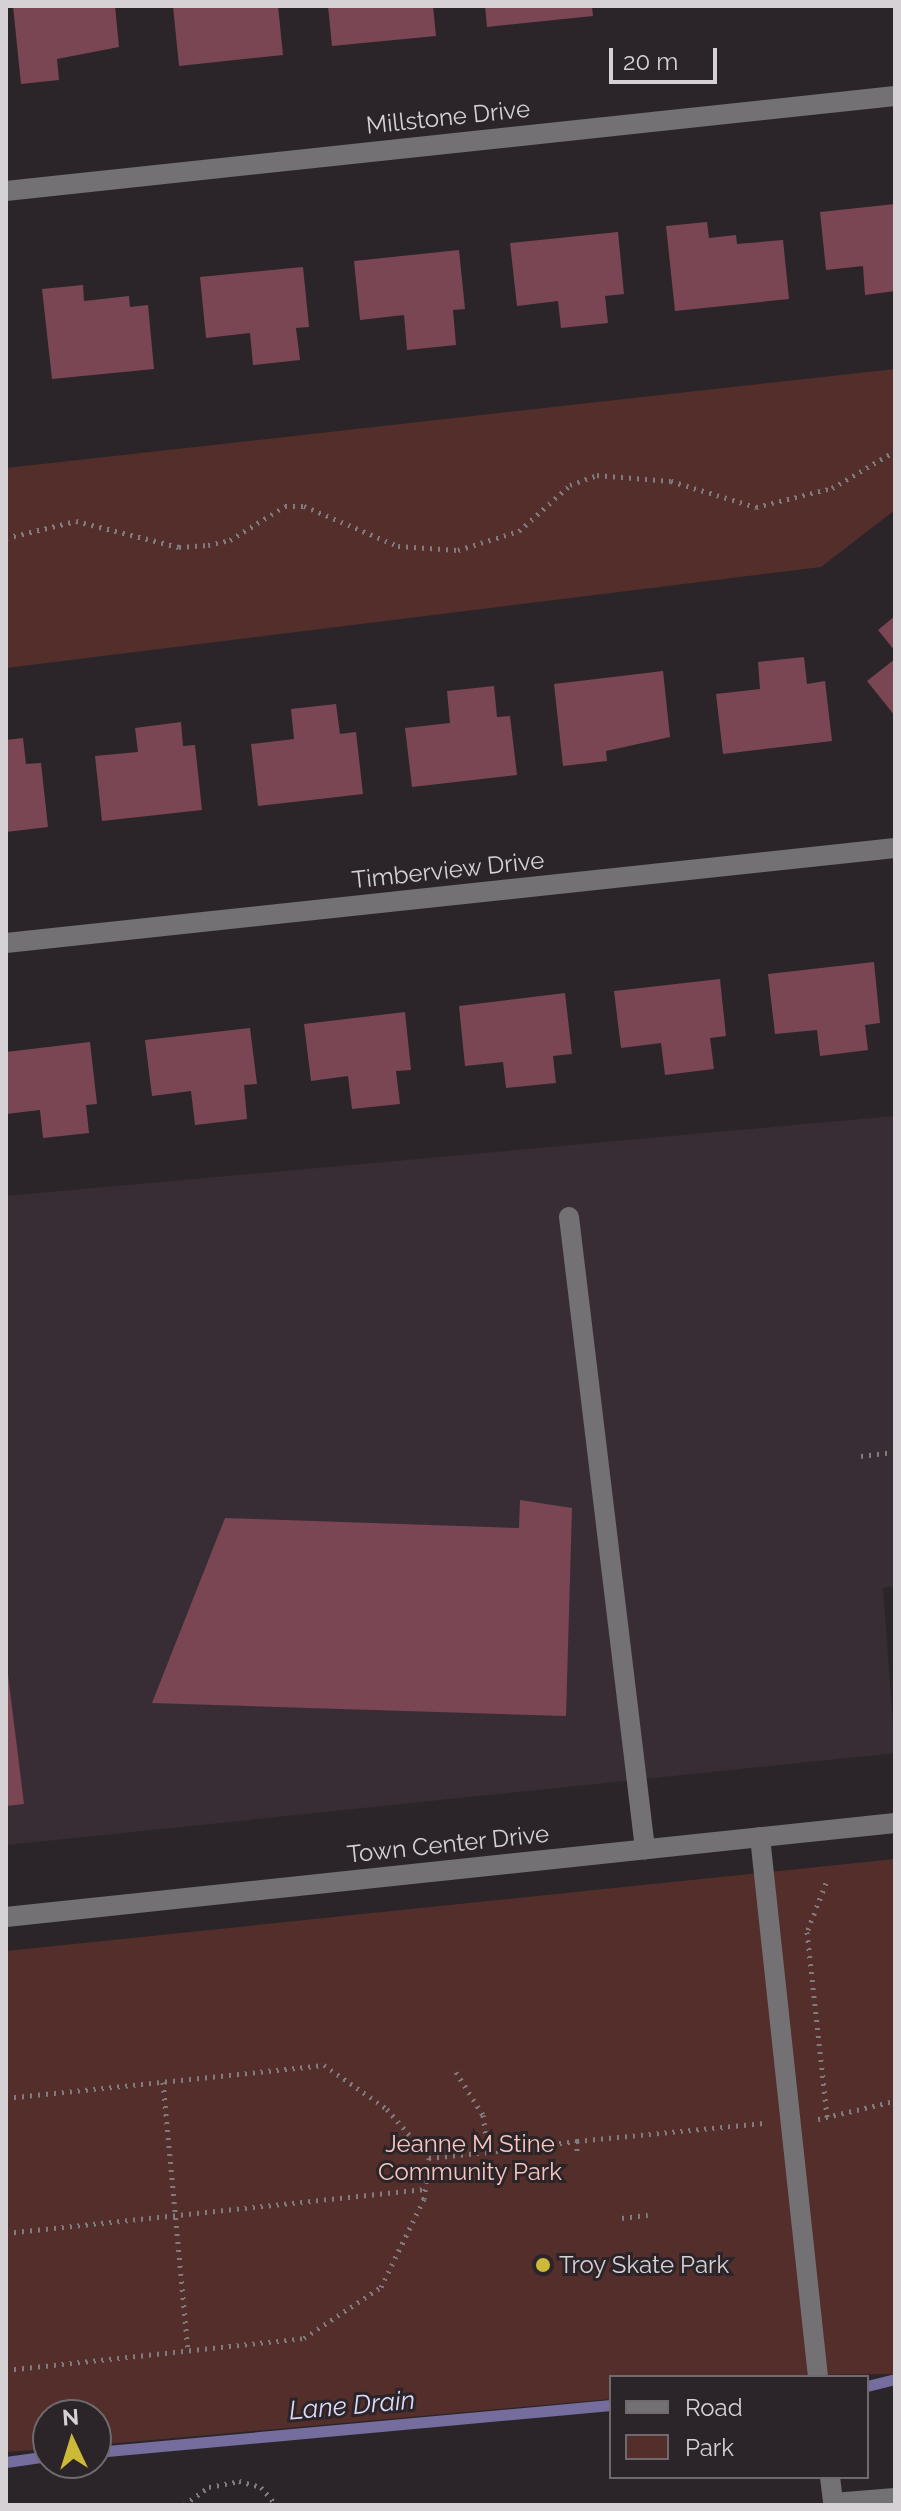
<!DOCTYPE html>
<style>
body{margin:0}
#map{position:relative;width:901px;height:2511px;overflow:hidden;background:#2b2529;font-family:Raleway,sans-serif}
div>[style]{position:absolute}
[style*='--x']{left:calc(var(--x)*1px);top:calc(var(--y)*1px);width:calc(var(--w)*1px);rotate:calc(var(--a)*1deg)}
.built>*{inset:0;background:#392d35}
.green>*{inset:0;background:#542e2a}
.stream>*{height:11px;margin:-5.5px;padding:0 5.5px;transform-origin:5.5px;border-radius:5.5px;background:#746d9d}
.building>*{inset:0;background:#7a4654}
.path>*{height:5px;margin-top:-2.5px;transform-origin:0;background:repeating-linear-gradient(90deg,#807b7e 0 2px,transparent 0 8px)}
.minor>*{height:20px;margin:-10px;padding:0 10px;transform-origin:10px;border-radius:10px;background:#737174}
.dots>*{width:22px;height:22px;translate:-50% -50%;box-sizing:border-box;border:4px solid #2b2529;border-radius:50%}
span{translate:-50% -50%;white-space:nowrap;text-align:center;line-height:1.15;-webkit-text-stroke:6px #2b2529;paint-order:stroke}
.street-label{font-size:24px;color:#d6d1d4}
.park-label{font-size:24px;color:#fac5be}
.poi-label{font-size:24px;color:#d6d1d4}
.left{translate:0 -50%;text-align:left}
.water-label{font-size:26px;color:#dddaf8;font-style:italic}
.frame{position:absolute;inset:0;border:8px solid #d6d1d4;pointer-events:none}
.legend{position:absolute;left:609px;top:2375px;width:260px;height:104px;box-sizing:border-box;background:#2b2529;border:2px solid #6f6a6d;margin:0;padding:10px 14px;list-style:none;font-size:24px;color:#d6d1d4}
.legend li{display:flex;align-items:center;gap:16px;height:40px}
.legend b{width:40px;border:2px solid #6f6a6d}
.north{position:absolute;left:32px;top:2399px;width:80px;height:80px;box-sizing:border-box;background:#2b2529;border:2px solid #6f6a6d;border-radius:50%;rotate:356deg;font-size:22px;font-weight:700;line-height:32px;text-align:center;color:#d6d1d4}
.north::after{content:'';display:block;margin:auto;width:28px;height:36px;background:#cdb938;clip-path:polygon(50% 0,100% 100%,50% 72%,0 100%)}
.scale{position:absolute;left:609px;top:48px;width:108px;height:36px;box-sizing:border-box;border:4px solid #d6d1d4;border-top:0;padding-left:10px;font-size:24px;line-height:28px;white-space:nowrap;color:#d6d1d4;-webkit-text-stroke:6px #2b2529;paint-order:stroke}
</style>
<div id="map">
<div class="built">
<i style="clip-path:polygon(895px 1116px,895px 1586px,883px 1588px,895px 1753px,6px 1845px,6px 1196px)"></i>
</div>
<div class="green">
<i style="clip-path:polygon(895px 369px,895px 510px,821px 567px,6px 668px,6px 468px)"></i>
<i style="clip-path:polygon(895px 1859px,895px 2374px,611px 2377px,611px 2399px,96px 2445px,96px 2415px,48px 2415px,48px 2449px,6px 2452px,6px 1951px)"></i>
</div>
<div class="stream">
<i style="--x:867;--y:2386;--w:29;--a:-14"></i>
<i style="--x:96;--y:2452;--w:517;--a:-5.21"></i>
<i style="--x:6;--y:2462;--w:42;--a:-8.1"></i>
</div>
<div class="building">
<i style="clip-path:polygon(13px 6px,115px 6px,119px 47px,57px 59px,59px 80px,21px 84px)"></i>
<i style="clip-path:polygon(173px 6px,278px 6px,283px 55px,179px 66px)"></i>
<i style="clip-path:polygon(328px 6px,433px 6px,436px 36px,332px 46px)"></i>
<i style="clip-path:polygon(485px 6px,592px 6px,593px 16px,487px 27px)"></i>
<i style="clip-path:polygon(895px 204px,895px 291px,865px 295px,863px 266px,826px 270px,820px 212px)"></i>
<i style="clip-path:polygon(707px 222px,709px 238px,736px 235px,737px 244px,783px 240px,789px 299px,675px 311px,666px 226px)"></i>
<i style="clip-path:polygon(618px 232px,624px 294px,605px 296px,608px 323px,561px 328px,558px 301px,517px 306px,510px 243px)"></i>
<i style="clip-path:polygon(459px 250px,465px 309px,453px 310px,456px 345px,407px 350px,404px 315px,360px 320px,354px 261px)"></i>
<i style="clip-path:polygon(303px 267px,309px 327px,296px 328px,300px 360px,253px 365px,250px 333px,206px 338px,200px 277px)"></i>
<i style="clip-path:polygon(83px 285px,84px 301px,129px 296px,130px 307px,148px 305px,154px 369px,52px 379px,42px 289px)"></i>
<i style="clip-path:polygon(895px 616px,895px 651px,878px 630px)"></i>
<i style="clip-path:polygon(804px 657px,807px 684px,825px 681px,832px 741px,723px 754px,716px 694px,760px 689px,758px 662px)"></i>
<i style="clip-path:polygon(895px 659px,895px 716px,867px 681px)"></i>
<i style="clip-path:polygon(663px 671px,670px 737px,606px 751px,607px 761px,563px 766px,554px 684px)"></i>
<i style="clip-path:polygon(494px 686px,497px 717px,510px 716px,517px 775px,412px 787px,405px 728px,450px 723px,447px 691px)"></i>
<i style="clip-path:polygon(336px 704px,340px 734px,356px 732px,363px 794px,258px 806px,251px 744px,294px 739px,291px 709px)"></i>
<i style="clip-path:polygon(181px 722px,183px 746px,195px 745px,202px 810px,102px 821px,95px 756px,138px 752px,135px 728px)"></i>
<i style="clip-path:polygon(23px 738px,26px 764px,41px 763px,48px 827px,6px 832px,6px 740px)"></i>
<i style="clip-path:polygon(874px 962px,880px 1023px,865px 1025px,868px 1050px,820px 1056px,817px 1030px,775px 1034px,768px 974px)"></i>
<i style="clip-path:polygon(720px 979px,726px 1036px,710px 1038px,714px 1069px,665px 1075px,661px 1043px,621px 1048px,614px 991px)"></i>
<i style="clip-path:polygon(565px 993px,572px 1054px,553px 1056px,556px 1083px,506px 1088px,503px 1062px,465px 1066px,459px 1006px)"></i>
<i style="clip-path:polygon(405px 1012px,411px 1070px,396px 1071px,400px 1104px,352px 1109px,348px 1076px,311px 1081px,304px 1024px)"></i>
<i style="clip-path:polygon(250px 1028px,257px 1084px,244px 1085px,247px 1119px,195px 1125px,191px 1091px,152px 1096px,145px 1040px)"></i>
<i style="clip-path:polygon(90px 1042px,97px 1104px,86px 1105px,89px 1133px,43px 1138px,40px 1110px,6px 1114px,6px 1052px)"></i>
<i style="clip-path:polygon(520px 1500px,572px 1508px,566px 1716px,152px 1703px,225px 1518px,519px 1528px)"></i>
<i style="clip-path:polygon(6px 1659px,24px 1804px,6px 1806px)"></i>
</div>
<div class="path">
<i style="--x:6;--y:538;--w:72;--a:-13.7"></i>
<i style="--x:76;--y:521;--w:106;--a:14.2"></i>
<i style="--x:179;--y:547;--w:29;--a:-4"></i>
<i style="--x:208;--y:545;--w:23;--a:-13"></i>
<i style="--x:230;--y:540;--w:65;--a:-31.7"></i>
<i style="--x:285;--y:506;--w:19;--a:0"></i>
<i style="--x:304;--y:506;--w:102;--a:23.1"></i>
<i style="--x:398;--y:546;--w:60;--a:3.8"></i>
<i style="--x:458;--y:550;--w:64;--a:-17.3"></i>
<i style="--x:519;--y:531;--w:69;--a:-42"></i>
<i style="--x:570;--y:485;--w:29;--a:-20"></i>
<i style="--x:597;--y:475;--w:74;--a:4.6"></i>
<i style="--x:671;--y:481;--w:89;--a:17"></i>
<i style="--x:756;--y:507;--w:78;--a:-14"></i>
<i style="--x:832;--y:488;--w:73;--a:-30.4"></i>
<i style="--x:861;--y:1456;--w:34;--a:-7"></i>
<i style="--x:826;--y:1883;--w:53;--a:111.2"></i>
<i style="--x:807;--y:1932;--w:186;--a:83.8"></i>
<i style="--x:456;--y:2072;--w:51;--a:57.9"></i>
<i style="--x:483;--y:2115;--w:37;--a:82"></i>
<i style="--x:488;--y:2152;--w:90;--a:-7"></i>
<i style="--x:577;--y:2141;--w:11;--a:90"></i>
<i style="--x:163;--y:2082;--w:269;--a:84.7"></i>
<i style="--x:6;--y:2098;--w:320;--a:-5.9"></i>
<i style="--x:324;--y:2065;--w:77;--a:34.9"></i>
<i style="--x:387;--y:2109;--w:65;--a:49.4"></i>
<i style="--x:429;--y:2158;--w:59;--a:-5.8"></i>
<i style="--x:818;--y:2119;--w:79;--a:-13.2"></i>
<i style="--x:577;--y:2141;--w:189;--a:-5.5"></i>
<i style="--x:622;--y:2218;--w:26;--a:-7"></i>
<i style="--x:6;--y:2233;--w:421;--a:-6"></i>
<i style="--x:6;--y:2370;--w:300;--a:-6.1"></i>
<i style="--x:304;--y:2338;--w:92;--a:-33.5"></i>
<i style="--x:381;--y:2287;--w:98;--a:-64"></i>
<i style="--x:424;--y:2199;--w:41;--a:-83"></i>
<i style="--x:184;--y:2505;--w:31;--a:-36"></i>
<i style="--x:209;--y:2487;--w:31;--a:-11"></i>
<i style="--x:239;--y:2481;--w:23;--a:15"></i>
<i style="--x:261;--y:2487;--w:23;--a:50"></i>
</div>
<div class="minor">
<i style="--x:6;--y:191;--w:894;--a:-6.1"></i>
<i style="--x:6;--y:943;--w:894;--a:-6.1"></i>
<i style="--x:569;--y:1217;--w:637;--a:83.14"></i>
<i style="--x:760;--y:1837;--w:543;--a:83.87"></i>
<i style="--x:6;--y:1917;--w:894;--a:-6.04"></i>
<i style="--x:830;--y:2477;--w:26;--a:83"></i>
<i style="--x:833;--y:2503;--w:62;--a:-4.6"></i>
</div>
<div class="dots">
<i style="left:543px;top:2265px;background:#cdb938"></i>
</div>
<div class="street-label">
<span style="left:448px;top:117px;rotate:-6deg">Millstone Drive</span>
<span style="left:448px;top:870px;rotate:-6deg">Timberview Drive</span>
<span style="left:448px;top:1844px;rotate:-6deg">Town Center Drive</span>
</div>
<div class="park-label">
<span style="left:470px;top:2158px">Jeanne M Stine<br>Community Park</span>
</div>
<div class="poi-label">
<span class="left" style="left:559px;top:2265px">Troy Skate Park</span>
</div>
<div class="water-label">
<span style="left:352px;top:2406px;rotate:-5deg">Lane Drain</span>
</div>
<div class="frame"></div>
<ul class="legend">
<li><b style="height:10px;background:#737174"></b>Road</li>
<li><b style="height:22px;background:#542e2a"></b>Park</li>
</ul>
<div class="north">N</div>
<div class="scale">20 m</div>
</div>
